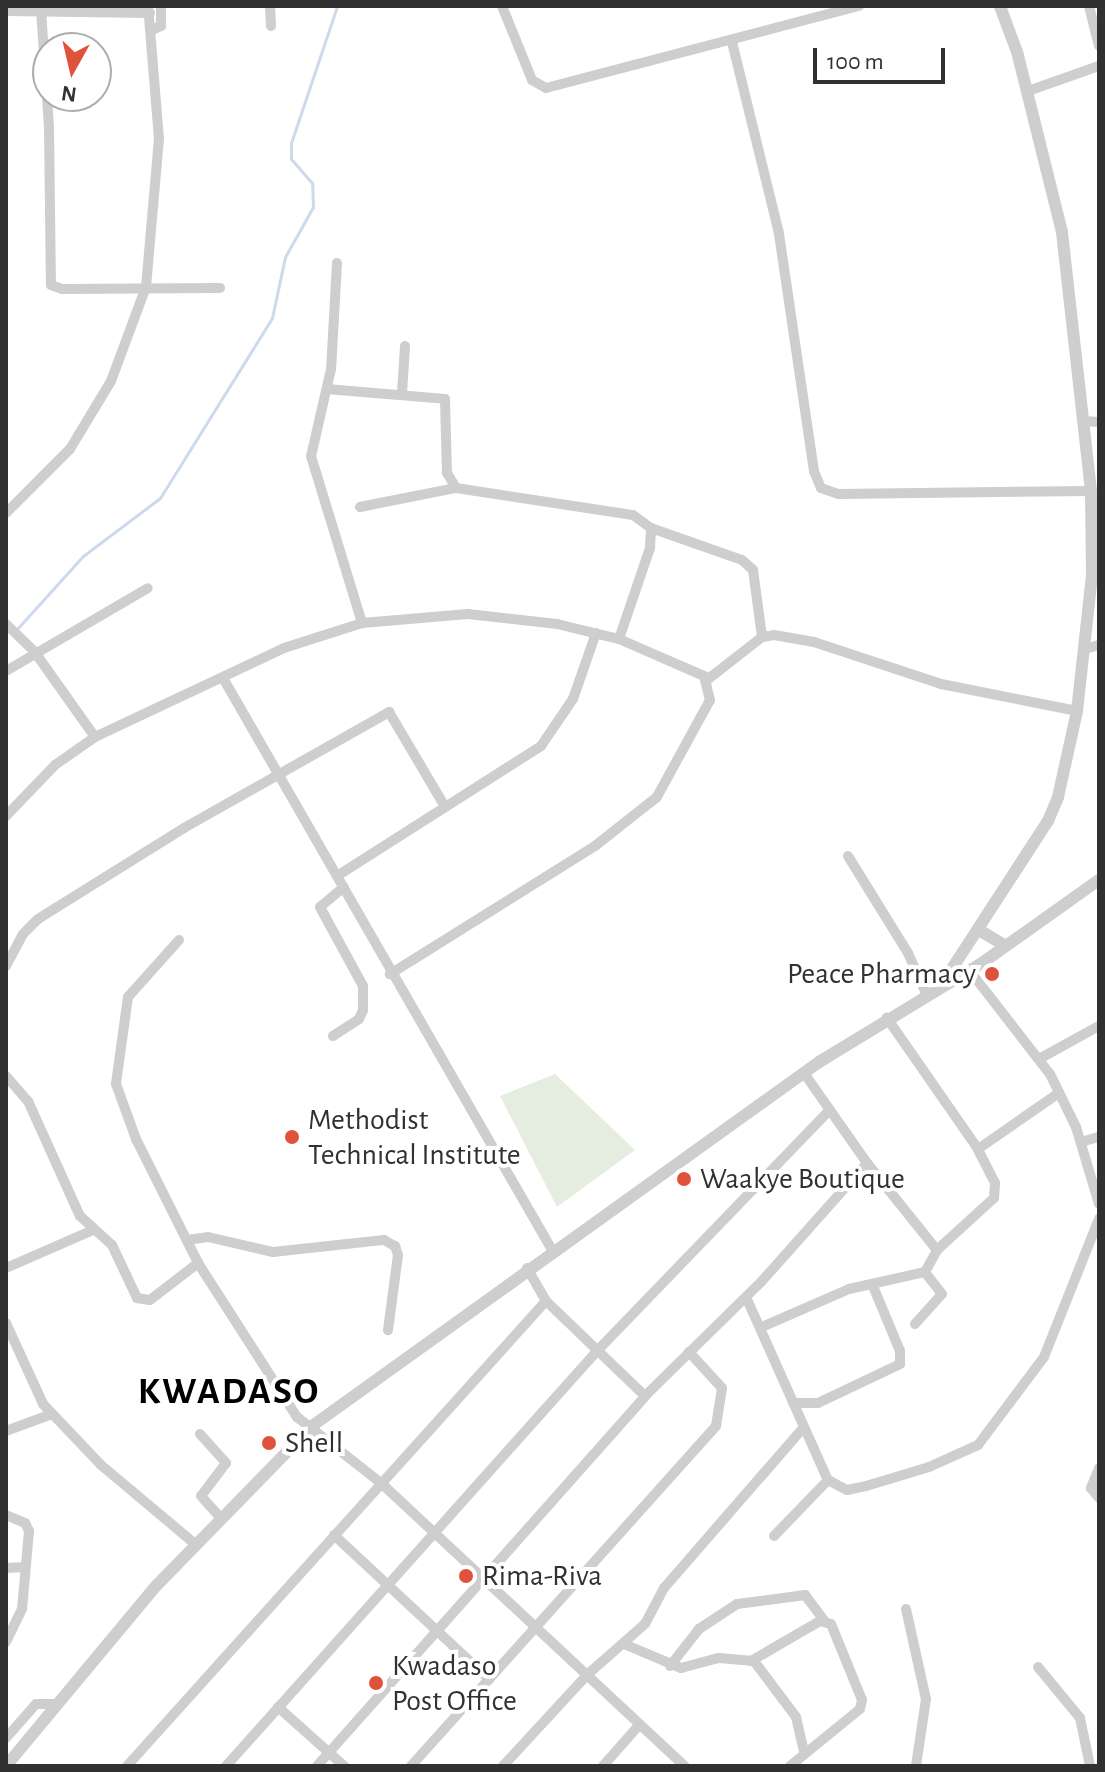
<!DOCTYPE html>
<style>
body{margin:0}
#map{position:relative;width:1105px;height:1772px;overflow:hidden;background:#fff;font-family:"Alegreya Sans",sans-serif}
div>[style]{position:absolute}
[style*='--x']{left:calc(var(--x)*1px);top:calc(var(--y)*1px);width:calc(var(--w)*1px);rotate:calc(var(--a)*1deg)}
.green>*{inset:0;background:#e4ede0}
.stream>*{height:3px;margin:-1.5px;padding:0 1.5px;transform-origin:1.5px;border-radius:1.5px;background:#cdd9ec}
.minor>*{height:10px;margin:-5px;padding:0 5px;transform-origin:5px;border-radius:5px;background:#cecece}
.tertiary>*{height:12px;margin:-6px;padding:0 6px;transform-origin:6px;border-radius:6px;background:#cecece}
.dots>*{width:22px;height:22px;translate:-50% -50%;box-sizing:border-box;border:4px solid #fff;border-radius:50%}
span{translate:-50% -50%;white-space:nowrap;text-align:center;line-height:1.15;-webkit-text-stroke:8px #fff;paint-order:stroke}
.poi-label{font-size:30px;color:#313131}
.right{translate:-100% -50%;text-align:right}
.left{translate:0 -50%;text-align:left}
.district-label{font-size:38px;color:#000;font-weight:700;letter-spacing:2px}
.frame{position:absolute;inset:0;border:8px solid #313131;pointer-events:none}
.north{position:absolute;left:32px;top:32px;width:80px;height:80px;box-sizing:border-box;background:#fff;border:2px solid #adadad;border-radius:50%;rotate:188deg;font-size:22px;font-weight:700;line-height:32px;text-align:center;color:#313131}
.north::after{content:'';display:block;margin:auto;width:28px;height:36px;background:#df523c;clip-path:polygon(50% 0,100% 100%,50% 72%,0 100%)}
.scale{position:absolute;left:813px;top:48px;width:132px;height:36px;box-sizing:border-box;border:4px solid #313131;border-top:0;padding-left:10px;font-size:24px;line-height:28px;white-space:nowrap;color:#313131;-webkit-text-stroke:6px #fff;paint-order:stroke}
</style>
<div id="map">
<div class="green">
<i style="clip-path:polygon(555px 1074px,635px 1150px,557px 1207px,500px 1096px)"></i>
</div>
<div class="stream">
<i style="--x:17;--y:629;--w:98;--a:-47.9"></i>
<i style="--x:83;--y:556;--w:96;--a:-37"></i>
<i style="--x:160;--y:498;--w:212;--a:-58.1"></i>
<i style="--x:272;--y:318;--w:62;--a:-78"></i>
<i style="--x:285;--y:257;--w:57;--a:-60.8"></i>
<i style="--x:313;--y:207;--w:24;--a:-92"></i>
<i style="--x:312;--y:183;--w:32;--a:-131"></i>
<i style="--x:291;--y:159;--w:16;--a:-90"></i>
<i style="--x:291;--y:143;--w:145;--a:-71.4"></i>
</div>
<div class="minor">
<i style="--x:270;--y:6;--w:20;--a:87"></i>
<i style="--x:502;--y:6;--w:80;--a:67.9"></i>
<i style="--x:532;--y:80;--w:16;--a:30"></i>
<i style="--x:546;--y:88;--w:324;--a:-14.7"></i>
<i style="--x:1089;--y:6;--w:41;--a:76"></i>
<i style="--x:41;--y:10;--w:117;--a:86.1"></i>
<i style="--x:49;--y:127;--w:158;--a:89.3"></i>
<i style="--x:51;--y:285;--w:12;--a:20"></i>
<i style="--x:62;--y:289;--w:158;--a:-0.4"></i>
<i style="--x:6;--y:11;--w:144;--a:0.8"></i>
<i style="--x:152;--y:30;--w:10;--a:-24"></i>
<i style="--x:161;--y:26;--w:20;--a:-90"></i>
<i style="--x:732;--y:42;--w:198;--a:76.2"></i>
<i style="--x:779;--y:234;--w:240;--a:81.6"></i>
<i style="--x:814;--y:471;--w:18;--a:68"></i>
<i style="--x:821;--y:488;--w:18;--a:19"></i>
<i style="--x:838;--y:494;--w:253;--a:-0.7"></i>
<i style="--x:1028;--y:91;--w:75;--a:-19.4"></i>
<i style="--x:337;--y:263;--w:106;--a:93.2"></i>
<i style="--x:331;--y:369;--w:89;--a:102.9"></i>
<i style="--x:311;--y:456;--w:175;--a:73"></i>
<i style="--x:327;--y:389;--w:118;--a:4.8"></i>
<i style="--x:445;--y:399;--w:74;--a:88.5"></i>
<i style="--x:447;--y:473;--w:17;--a:59"></i>
<i style="--x:402;--y:393;--w:47;--a:-86.3"></i>
<i style="--x:1084;--y:421;--w:15;--a:4"></i>
<i style="--x:360;--y:507;--w:98;--a:-11.2"></i>
<i style="--x:456;--y:488;--w:179;--a:8.7"></i>
<i style="--x:633;--y:515;--w:22;--a:36"></i>
<i style="--x:651;--y:528;--w:96;--a:19.4"></i>
<i style="--x:742;--y:560;--w:15;--a:42"></i>
<i style="--x:753;--y:570;--w:68;--a:82.3"></i>
<i style="--x:6;--y:513;--w:91;--a:-45"></i>
<i style="--x:70;--y:449;--w:79;--a:-58.9"></i>
<i style="--x:111;--y:381;--w:100;--a:-69.6"></i>
<i style="--x:146;--y:287;--w:149;--a:-85"></i>
<i style="--x:159;--y:139;--w:133;--a:-94.7"></i>
<i style="--x:6;--y:624;--w:39;--a:44"></i>
<i style="--x:34;--y:651;--w:105;--a:54.7"></i>
<i style="--x:619;--y:639;--w:96;--a:-71.2"></i>
<i style="--x:650;--y:548;--w:20;--a:-87"></i>
<i style="--x:1085;--y:649;--w:15;--a:-16"></i>
<i style="--x:6;--y:671;--w:164;--a:-30.3"></i>
<i style="--x:223;--y:678;--w:660;--a:60.09"></i>
<i style="--x:707;--y:680;--w:70;--a:-38"></i>
<i style="--x:762;--y:637;--w:12;--a:-9"></i>
<i style="--x:774;--y:635;--w:41;--a:9.9"></i>
<i style="--x:814;--y:642;--w:134;--a:18.3"></i>
<i style="--x:941;--y:684;--w:139;--a:11.2"></i>
<i style="--x:6;--y:816;--w:71;--a:-46.1"></i>
<i style="--x:55;--y:765;--w:49;--a:-35"></i>
<i style="--x:95;--y:737;--w:209;--a:-25.2"></i>
<i style="--x:284;--y:648;--w:82;--a:-17.8"></i>
<i style="--x:362;--y:623;--w:106;--a:-4.9"></i>
<i style="--x:468;--y:614;--w:90;--a:6.4"></i>
<i style="--x:557;--y:624;--w:64;--a:13.6"></i>
<i style="--x:619;--y:639;--w:93;--a:23.5"></i>
<i style="--x:704;--y:676;--w:25;--a:76"></i>
<i style="--x:710;--y:700;--w:111;--a:118.7"></i>
<i style="--x:657;--y:797;--w:79;--a:141.7"></i>
<i style="--x:595;--y:846;--w:242;--a:148"></i>
<i style="--x:848;--y:856;--w:114;--a:58.3"></i>
<i style="--x:908;--y:953;--w:44;--a:65.8"></i>
<i style="--x:337;--y:876;--w:242;--a:-32.5"></i>
<i style="--x:541;--y:746;--w:57;--a:-55.8"></i>
<i style="--x:573;--y:699;--w:70;--a:-70.8"></i>
<i style="--x:179;--y:940;--w:76;--a:131.8"></i>
<i style="--x:128;--y:997;--w:88;--a:97.9"></i>
<i style="--x:116;--y:1084;--w:59;--a:70"></i>
<i style="--x:136;--y:1139;--w:139;--a:63.4"></i>
<i style="--x:6;--y:966;--w:36;--a:-62"></i>
<i style="--x:23;--y:934;--w:21;--a:-45"></i>
<i style="--x:38;--y:919;--w:172;--a:-31.9"></i>
<i style="--x:184;--y:828;--w:236;--a:-29.5"></i>
<i style="--x:389;--y:712;--w:108;--a:59.4"></i>
<i style="--x:970;--y:971;--w:130;--a:52.2"></i>
<i style="--x:1050;--y:1074;--w:59;--a:63.9"></i>
<i style="--x:1076;--y:1127;--w:80;--a:73.4"></i>
<i style="--x:333;--y:1036;--w:31;--a:-33"></i>
<i style="--x:359;--y:1019;--w:10;--a:-66"></i>
<i style="--x:363;--y:1010;--w:24;--a:-90"></i>
<i style="--x:363;--y:986;--w:90;--a:-118.6"></i>
<i style="--x:320;--y:907;--w:31;--a:-40"></i>
<i style="--x:1039;--y:1059;--w:68;--a:-28.8"></i>
<i style="--x:804;--y:1073;--w:110;--a:55"></i>
<i style="--x:867;--y:1163;--w:112;--a:51.2"></i>
<i style="--x:6;--y:1076;--w:33;--a:49"></i>
<i style="--x:28;--y:1101;--w:126;--a:65.7"></i>
<i style="--x:80;--y:1216;--w:43;--a:42.2"></i>
<i style="--x:112;--y:1245;--w:59;--a:64.7"></i>
<i style="--x:137;--y:1298;--w:13;--a:9"></i>
<i style="--x:150;--y:1300;--w:61;--a:-37.6"></i>
<i style="--x:198;--y:1263;--w:183;--a:57.3"></i>
<i style="--x:297;--y:1417;--w:107;--a:38.2"></i>
<i style="--x:381;--y:1483;--w:415;--a:43"></i>
<i style="--x:1081;--y:1142;--w:19;--a:-16"></i>
<i style="--x:978;--y:1149;--w:98;--a:-34.7"></i>
<i style="--x:187;--y:1240;--w:21;--a:-8"></i>
<i style="--x:208;--y:1237;--w:67;--a:13"></i>
<i style="--x:273;--y:1252;--w:112;--a:-6.2"></i>
<i style="--x:384;--y:1240;--w:13;--a:29"></i>
<i style="--x:395;--y:1246;--w:9;--a:72"></i>
<i style="--x:398;--y:1255;--w:76;--a:97.6"></i>
<i style="--x:6;--y:1268;--w:95;--a:-23.6"></i>
<i style="--x:527;--y:1268;--w:38;--a:60"></i>
<i style="--x:546;--y:1301;--w:137;--a:43.8"></i>
<i style="--x:746;--y:1297;--w:201;--a:65.9"></i>
<i style="--x:828;--y:1480;--w:21;--a:28"></i>
<i style="--x:847;--y:1490;--w:19;--a:-12"></i>
<i style="--x:866;--y:1486;--w:66;--a:-16.8"></i>
<i style="--x:929;--y:1467;--w:54;--a:-24.2"></i>
<i style="--x:978;--y:1445;--w:110;--a:-53.1"></i>
<i style="--x:1044;--y:1357;--w:149;--a:-68.3"></i>
<i style="--x:6;--y:1323;--w:89;--a:65.4"></i>
<i style="--x:43;--y:1404;--w:84;--a:46.4"></i>
<i style="--x:101;--y:1465;--w:123;--a:40"></i>
<i style="--x:915;--y:1324;--w:40;--a:-48"></i>
<i style="--x:942;--y:1294;--w:28;--a:-128"></i>
<i style="--x:762;--y:1327;--w:95;--a:-23.6"></i>
<i style="--x:849;--y:1289;--w:78;--a:-12.6"></i>
<i style="--x:925;--y:1272;--w:25;--a:-61"></i>
<i style="--x:937;--y:1250;--w:77;--a:-42.4"></i>
<i style="--x:994;--y:1198;--w:15;--a:-86"></i>
<i style="--x:995;--y:1183;--w:38;--a:-117"></i>
<i style="--x:978;--y:1149;--w:160;--a:-124.8"></i>
<i style="--x:793;--y:1403;--w:25;--a:0"></i>
<i style="--x:818;--y:1403;--w:91;--a:-25.4"></i>
<i style="--x:900;--y:1364;--w:13;--a:-90"></i>
<i style="--x:900;--y:1351;--w:70;--a:-112.6"></i>
<i style="--x:6;--y:1431;--w:49;--a:-20.3"></i>
<i style="--x:200;--y:1434;--w:39;--a:48"></i>
<i style="--x:226;--y:1463;--w:41;--a:127.1"></i>
<i style="--x:201;--y:1496;--w:30;--a:48"></i>
<i style="--x:1099;--y:1468;--w:22;--a:112"></i>
<i style="--x:1091;--y:1488;--w:13;--a:51"></i>
<i style="--x:6;--y:1515;--w:21;--a:23"></i>
<i style="--x:25;--y:1523;--w:9;--a:63"></i>
<i style="--x:29;--y:1531;--w:78;--a:95.1"></i>
<i style="--x:22;--y:1609;--w:37;--a:116"></i>
<i style="--x:334;--y:1535;--w:212;--a:42.9"></i>
<i style="--x:774;--y:1536;--w:78;--a:-46"></i>
<i style="--x:6;--y:1568;--w:19;--a:-3"></i>
<i style="--x:906;--y:1609;--w:92;--a:77.5"></i>
<i style="--x:926;--y:1699;--w:68;--a:98.5"></i>
<i style="--x:624;--y:1644;--w:62;--a:22.8"></i>
<i style="--x:681;--y:1668;--w:39;--a:-15"></i>
<i style="--x:719;--y:1658;--w:32;--a:5"></i>
<i style="--x:751;--y:1661;--w:80;--a:-30.1"></i>
<i style="--x:820;--y:1621;--w:11;--a:15"></i>
<i style="--x:831;--y:1624;--w:82;--a:67.8"></i>
<i style="--x:862;--y:1700;--w:9;--a:103"></i>
<i style="--x:860;--y:1709;--w:90;--a:140.8"></i>
<i style="--x:754;--y:1661;--w:70;--a:53.1"></i>
<i style="--x:796;--y:1717;--w:35;--a:77"></i>
<i style="--x:670;--y:1666;--w:47;--a:-51.9"></i>
<i style="--x:699;--y:1629;--w:45;--a:-33.3"></i>
<i style="--x:737;--y:1604;--w:69;--a:-7.5"></i>
<i style="--x:805;--y:1595;--w:34;--a:53"></i>
<i style="--x:1038;--y:1667;--w:66;--a:50.5"></i>
<i style="--x:1080;--y:1718;--w:49;--a:78.2"></i>
<i style="--x:278;--y:1707;--w:89;--a:41.8"></i>
<i style="--x:6;--y:1738;--w:45;--a:-48.6"></i>
<i style="--x:36;--y:1704;--w:22;--a:0"></i>
<i style="--x:127;--y:1766;--w:626;--a:-47.98"></i>
<i style="--x:226;--y:1766;--w:557;--a:-48.2"></i>
<i style="--x:597;--y:1351;--w:335;--a:-46"></i>
<i style="--x:317;--y:1766;--w:494;--a:-48.4"></i>
<i style="--x:645;--y:1396;--w:164;--a:-44.5"></i>
<i style="--x:762;--y:1281;--w:158;--a:-48.3"></i>
<i style="--x:411;--y:1766;--w:457;--a:-48.1"></i>
<i style="--x:716;--y:1426;--w:38;--a:-81"></i>
<i style="--x:722;--y:1388;--w:49;--a:-132.5"></i>
<i style="--x:503;--y:1766;--w:125;--a:-47.3"></i>
<i style="--x:588;--y:1674;--w:76;--a:-41.3"></i>
<i style="--x:645;--y:1624;--w:41;--a:-62.2"></i>
<i style="--x:664;--y:1588;--w:213;--a:-49"></i>
<i style="--x:603;--y:1766;--w:55;--a:-48.7"></i>
</div>
<div class="tertiary">
<i style="--x:979;--y:930;--w:31;--a:31"></i>
<i style="--x:944;--y:981;--w:191;--a:-57"></i>
<i style="--x:1048;--y:821;--w:26;--a:-67"></i>
<i style="--x:1058;--y:797;--w:88;--a:-77.5"></i>
<i style="--x:1077;--y:711;--w:137;--a:-83.7"></i>
<i style="--x:1092;--y:575;--w:84;--a:-90.7"></i>
<i style="--x:1091;--y:491;--w:261;--a:-96.4"></i>
<i style="--x:1062;--y:232;--w:186;--a:-104"></i>
<i style="--x:1017;--y:52;--w:49;--a:-110.3"></i>
<i style="--x:6;--y:1766;--w:236;--a:-50.2"></i>
<i style="--x:157;--y:1585;--w:222;--a:-45.7"></i>
<i style="--x:312;--y:1426;--w:624;--a:-35.68"></i>
<i style="--x:819;--y:1062;--w:191;--a:-31.3"></i>
<i style="--x:982;--y:963;--w:143;--a:-35.4"></i>
</div>
<div class="dots">
<i style="left:992px;top:974px;background:#df523c"></i>
<i style="left:292px;top:1137px;background:#df523c"></i>
<i style="left:684px;top:1179px;background:#df523c"></i>
<i style="left:269px;top:1443px;background:#df523c"></i>
<i style="left:466px;top:1576px;background:#df523c"></i>
<i style="left:376px;top:1683px;background:#df523c"></i>
</div>
<div class="poi-label">
<span class="right" style="left:976px;top:974px">Peace Pharmacy</span>
<span class="left" style="left:308px;top:1137px">Methodist<br>Technical Institute</span>
<span class="left" style="left:700px;top:1179px">Waakye Boutique</span>
<span class="left" style="left:285px;top:1443px">Shell</span>
<span class="left" style="left:482px;top:1576px">Rima-Riva</span>
<span class="left" style="left:392px;top:1683px">Kwadaso<br>Post Office</span>
</div>
<div class="district-label">
<span style="left:229px;top:1393px">KWADASO</span>
</div>
<div class="frame"></div>
<div class="north">N</div>
<div class="scale">100 m</div>
</div>
